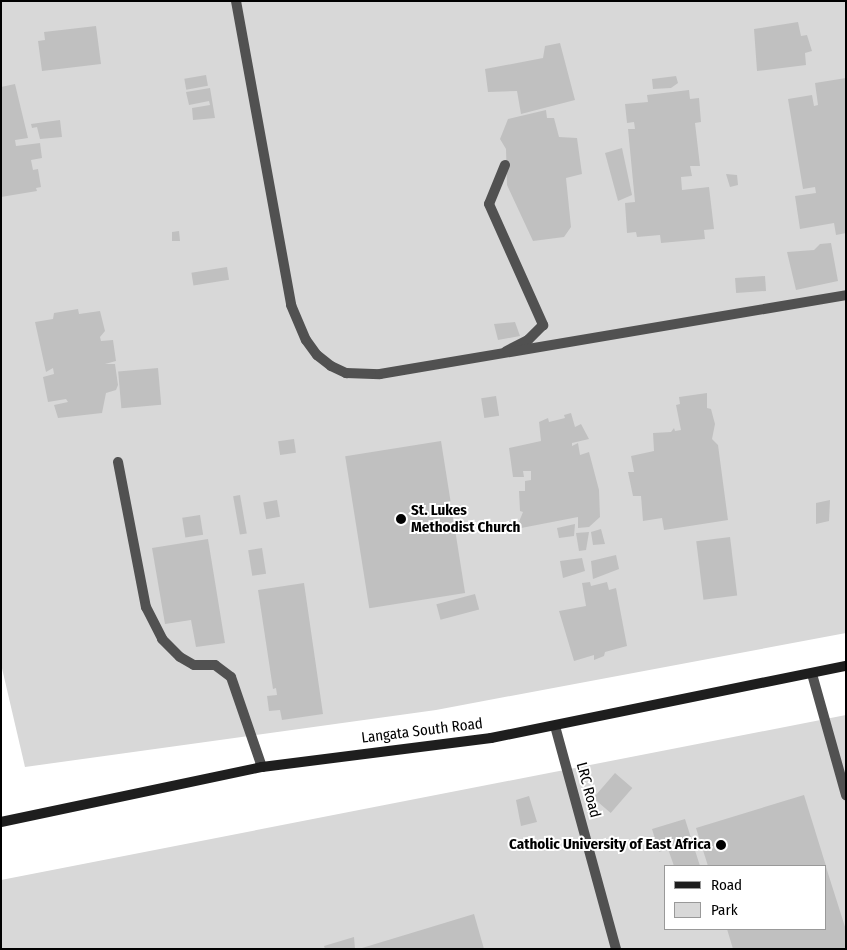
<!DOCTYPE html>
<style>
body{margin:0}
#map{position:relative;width:847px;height:950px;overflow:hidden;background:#fff;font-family:"Fira Sans Condensed",sans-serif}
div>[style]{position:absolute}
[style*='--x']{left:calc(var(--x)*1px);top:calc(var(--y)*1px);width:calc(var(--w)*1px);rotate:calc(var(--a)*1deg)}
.green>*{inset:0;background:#d8d8d8}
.building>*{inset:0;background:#c0c0c0;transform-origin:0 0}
.lane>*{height:10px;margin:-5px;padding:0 5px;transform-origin:5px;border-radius:5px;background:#515151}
.street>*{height:10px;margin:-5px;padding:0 5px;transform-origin:5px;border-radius:5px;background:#515151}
.secondary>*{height:10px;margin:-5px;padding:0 5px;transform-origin:5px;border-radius:5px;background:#1e1e1e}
.dots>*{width:14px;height:14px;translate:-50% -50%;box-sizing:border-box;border:2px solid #fff;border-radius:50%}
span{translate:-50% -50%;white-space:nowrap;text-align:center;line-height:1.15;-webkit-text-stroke:4px #fff;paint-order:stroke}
.poi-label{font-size:15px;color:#000;font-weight:700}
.left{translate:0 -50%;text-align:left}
.right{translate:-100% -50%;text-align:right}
.street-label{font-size:15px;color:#000}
.frame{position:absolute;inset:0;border:2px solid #000;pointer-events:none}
.legend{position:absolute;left:664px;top:865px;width:162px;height:65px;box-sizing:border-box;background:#fff;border:1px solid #999;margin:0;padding:6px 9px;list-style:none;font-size:15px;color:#000}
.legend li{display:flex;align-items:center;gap:10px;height:25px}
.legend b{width:25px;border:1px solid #999}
</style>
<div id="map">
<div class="green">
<i style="clip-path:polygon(1px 1px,846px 1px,846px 633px,436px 710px,25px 767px,1px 664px)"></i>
<i style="clip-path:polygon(evenodd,846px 715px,846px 949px,1px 949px,1px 880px,846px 715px,666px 866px,826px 866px,826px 929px,666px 929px,666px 866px)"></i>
</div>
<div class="building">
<i style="clip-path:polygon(798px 22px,801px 36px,807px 35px,812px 51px,805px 53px,806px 65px,757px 71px,754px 29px)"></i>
<i style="clip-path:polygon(96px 26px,101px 64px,42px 71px,38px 41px,45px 40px,44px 32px)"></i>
<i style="clip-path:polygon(560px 43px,575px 100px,521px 114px,517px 91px,488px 92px,485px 69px,543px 58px,545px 46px)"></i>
<i style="left:206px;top:75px;width:11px;height:22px;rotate:80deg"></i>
<i style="clip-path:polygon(676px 76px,678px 83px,671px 88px,653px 89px,652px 79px)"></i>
<i style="clip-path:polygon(846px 78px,846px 233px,836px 235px,834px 223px,800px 229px,795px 196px,816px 193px,815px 187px,803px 189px,788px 99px,812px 95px,814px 106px,818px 105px,815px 83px)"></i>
<i style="clip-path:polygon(15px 84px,28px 138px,15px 140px,16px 146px,40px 143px,42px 158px,31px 160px,33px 170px,38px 169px,41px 187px,36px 188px,37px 191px,1px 197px,1px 87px)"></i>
<i style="clip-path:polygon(210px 88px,215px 118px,193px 120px,192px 108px,210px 105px,209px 101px,189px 105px,186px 92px)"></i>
<i style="clip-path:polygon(689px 90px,690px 99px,699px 98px,701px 122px,695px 123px,700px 166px,690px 166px,692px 176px,681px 177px,682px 190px,709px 187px,714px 229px,704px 230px,705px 239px,661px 243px,660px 235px,637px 237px,636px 232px,627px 233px,625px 203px,635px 202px,628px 129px,635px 129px,634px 122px,627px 123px,625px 104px,648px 102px,647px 95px)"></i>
<i style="clip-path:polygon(546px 110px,547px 118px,554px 118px,559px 137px,577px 138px,582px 174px,566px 178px,571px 227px,564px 237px,533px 241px,507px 185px,506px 149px,500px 139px,508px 119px)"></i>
<i style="clip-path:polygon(60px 120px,62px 137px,40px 139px,37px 127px,32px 128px,31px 124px)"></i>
<i style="clip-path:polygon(622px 148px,632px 195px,618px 201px,605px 153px)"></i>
<i style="clip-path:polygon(726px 174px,737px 175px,738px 185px,730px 187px)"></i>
<i style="clip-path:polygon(179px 231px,180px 241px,172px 241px,172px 232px)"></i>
<i style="clip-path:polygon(831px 243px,838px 281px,796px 290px,787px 252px,814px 250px,820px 244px)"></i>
<i style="left:227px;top:267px;width:13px;height:36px;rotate:81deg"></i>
<i style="left:765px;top:276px;width:15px;height:30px;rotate:86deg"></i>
<i style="clip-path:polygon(78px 309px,79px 314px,100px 311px,105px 331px,100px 337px,101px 341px,113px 340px,116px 361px,105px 364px,115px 364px,118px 385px,116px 390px,106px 393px,102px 413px,58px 418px,54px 405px,68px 402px,66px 399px,48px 402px,43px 377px,54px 374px,53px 368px,46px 372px,35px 322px,53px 319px,54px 313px)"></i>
<i style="clip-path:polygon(515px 322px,520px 336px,498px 340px,494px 324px)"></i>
<i style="left:158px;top:368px;width:37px;height:40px;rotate:85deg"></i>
<i style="clip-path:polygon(707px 393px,707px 408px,711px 409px,715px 424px,712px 439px,718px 445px,728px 520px,664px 530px,662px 518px,643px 521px,641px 496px,633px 496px,628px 472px,634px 472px,631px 456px,654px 451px,653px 433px,671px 432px,674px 428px,675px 431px,681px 430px,676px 405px,680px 404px,679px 397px)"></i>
<i style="left:496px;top:396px;width:20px;height:15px;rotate:81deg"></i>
<i style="clip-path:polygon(571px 413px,575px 427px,581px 424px,589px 439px,572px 443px,572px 446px,578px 443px,580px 455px,589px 452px,599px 490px,600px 517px,589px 527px,578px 528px,578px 517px,516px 529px,523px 512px,520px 511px,519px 491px,525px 491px,525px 481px,531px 480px,531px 471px,523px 471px,524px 477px,513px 477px,509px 448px,541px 441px,539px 422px,548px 418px,549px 422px,565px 418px,564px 415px)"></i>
<i style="left:294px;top:439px;width:14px;height:16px;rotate:82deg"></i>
<i style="left:441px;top:441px;width:154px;height:97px;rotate:81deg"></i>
<i style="left:240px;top:495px;width:39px;height:7px;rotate:80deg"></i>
<i style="left:277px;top:500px;width:17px;height:14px;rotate:80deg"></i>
<i style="clip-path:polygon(830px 500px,829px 521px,816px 524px,816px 503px)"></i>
<i style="left:200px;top:515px;width:20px;height:18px;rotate:81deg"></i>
<i style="clip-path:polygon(575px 524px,574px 536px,559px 538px,557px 528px)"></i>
<i style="clip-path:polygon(601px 529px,605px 544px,593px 545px,591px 532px)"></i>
<i style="clip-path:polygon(589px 532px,586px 550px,579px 551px,576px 533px)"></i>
<i style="left:730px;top:537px;width:59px;height:34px;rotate:83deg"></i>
<i style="clip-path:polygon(208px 539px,225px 643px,196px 647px,191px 620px,165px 624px,152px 548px)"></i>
<i style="left:262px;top:548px;width:26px;height:14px;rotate:81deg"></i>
<i style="clip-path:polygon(616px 555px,619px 569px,593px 579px,591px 561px)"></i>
<i style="clip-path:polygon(582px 558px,585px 571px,563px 578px,560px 561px)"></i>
<i style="clip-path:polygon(590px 582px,591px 586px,607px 582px,609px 590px,616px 588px,627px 646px,605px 652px,604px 656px,594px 660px,594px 655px,574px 661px,559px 611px,586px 606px,582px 583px)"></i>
<i style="clip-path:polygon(304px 583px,323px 714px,282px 720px,280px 710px,269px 711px,267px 696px,277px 695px,276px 688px,273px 689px,258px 590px)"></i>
<i style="left:475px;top:594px;width:16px;height:40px;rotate:75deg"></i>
<i style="left:615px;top:773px;width:23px;height:33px;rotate:41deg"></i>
<i style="clip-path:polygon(804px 795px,826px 866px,708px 866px,696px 828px)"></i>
<i style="clip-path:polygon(529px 796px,537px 822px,521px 826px,516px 800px)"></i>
<i style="clip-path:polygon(685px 819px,700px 866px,674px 866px,668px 849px,659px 852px,652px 829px)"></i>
<i style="clip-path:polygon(826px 867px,846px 930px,846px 949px,733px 949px,727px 929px,826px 929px)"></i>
<i style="clip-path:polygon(474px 914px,484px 949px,362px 949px,362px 948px)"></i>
<i style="clip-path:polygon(354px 937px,355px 949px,325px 949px,324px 946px)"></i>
</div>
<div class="lane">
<i style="--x:505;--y:165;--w:42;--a:112.3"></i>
<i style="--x:489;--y:204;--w:133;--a:65.9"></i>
<i style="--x:543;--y:325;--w:21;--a:135"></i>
<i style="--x:528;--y:340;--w:25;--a:153"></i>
<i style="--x:118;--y:462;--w:148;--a:79.1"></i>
<i style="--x:146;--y:607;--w:36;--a:63"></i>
<i style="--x:162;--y:639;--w:25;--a:45"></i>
<i style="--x:180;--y:657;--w:16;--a:30"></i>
<i style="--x:194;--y:665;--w:21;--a:0"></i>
<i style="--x:215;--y:665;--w:20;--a:37"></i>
<i style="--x:231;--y:677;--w:95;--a:71"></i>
<i style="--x:812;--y:674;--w:126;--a:74.3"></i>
<i style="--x:555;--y:726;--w:231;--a:74.7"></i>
</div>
<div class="street">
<i style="--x:236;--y:1;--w:309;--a:79.7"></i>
<i style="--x:291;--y:305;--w:38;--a:67"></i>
<i style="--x:306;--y:340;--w:19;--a:54"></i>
<i style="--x:317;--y:355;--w:18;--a:38"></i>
<i style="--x:331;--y:366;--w:17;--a:25"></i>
<i style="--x:346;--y:373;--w:34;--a:2"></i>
<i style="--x:380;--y:374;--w:473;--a:-9.6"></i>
</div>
<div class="secondary">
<i style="--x:1;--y:822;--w:267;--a:-11.9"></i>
<i style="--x:262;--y:767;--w:231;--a:-7.2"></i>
<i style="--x:491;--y:738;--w:362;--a:-11.5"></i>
</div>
<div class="dots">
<i style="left:401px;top:519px;background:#000"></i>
<i style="left:721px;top:845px;background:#000"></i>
</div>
<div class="poi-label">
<span class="left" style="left:411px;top:519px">St. Lukes<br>Methodist Church</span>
<span class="right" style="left:711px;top:845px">Catholic University of East Africa</span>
</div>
<div class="street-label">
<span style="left:422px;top:731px;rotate:-7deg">Langata South Road</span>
<span style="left:588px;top:790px;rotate:75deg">LRC Road</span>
</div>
<div class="frame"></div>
<ul class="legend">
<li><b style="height:6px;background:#1e1e1e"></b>Road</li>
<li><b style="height:14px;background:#d8d8d8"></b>Park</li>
</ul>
</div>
